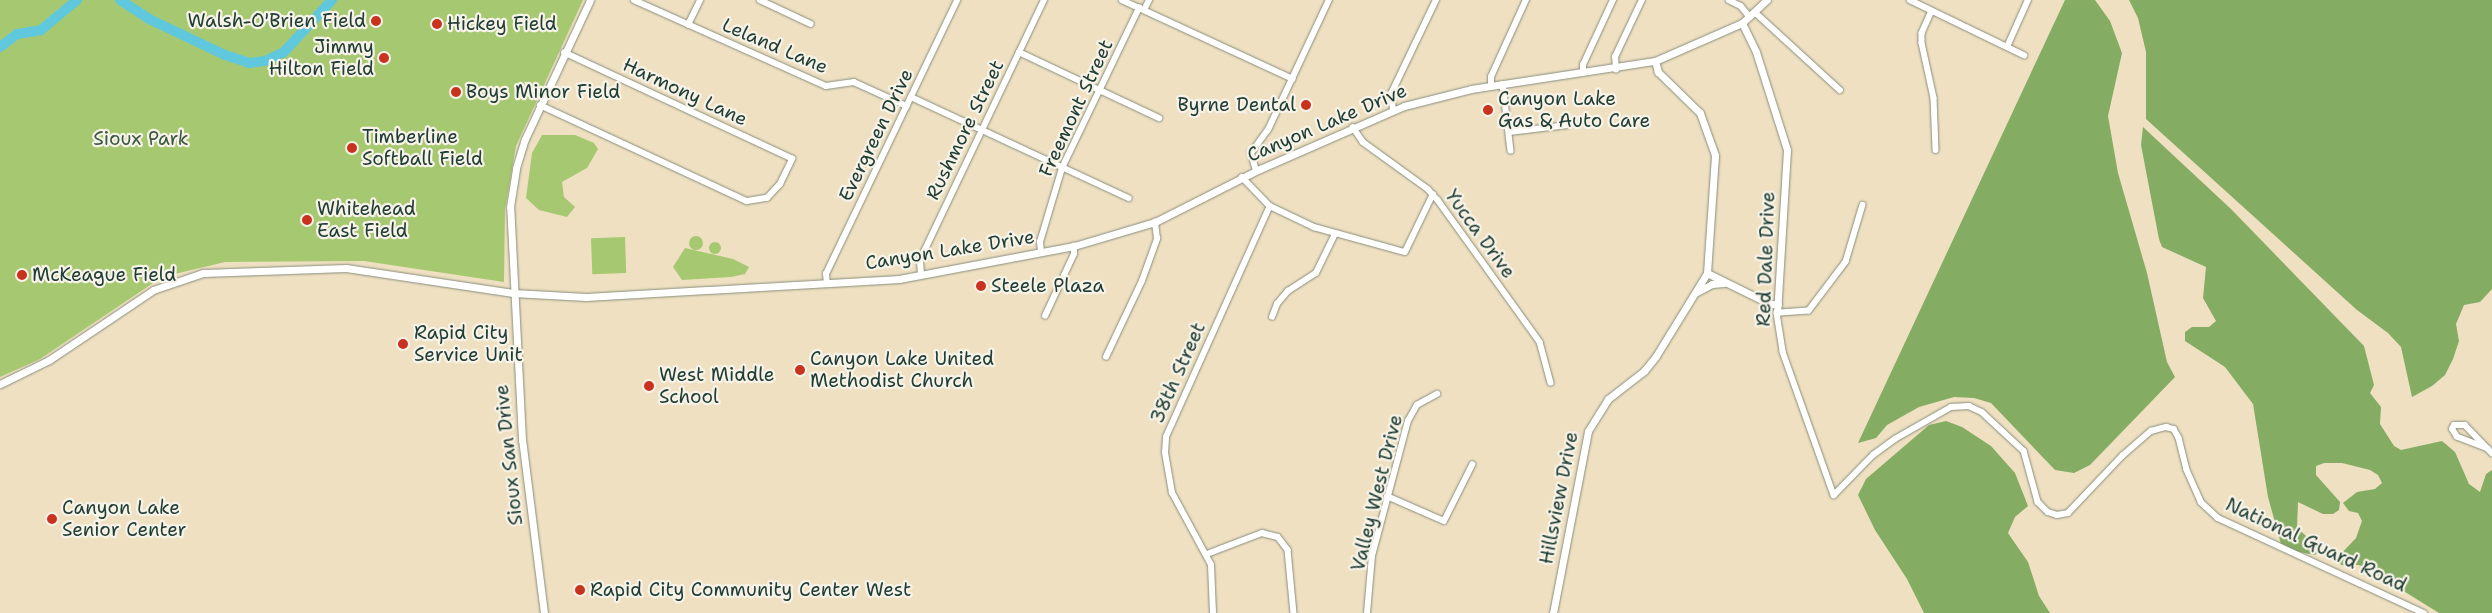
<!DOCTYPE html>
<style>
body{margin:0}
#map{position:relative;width:2492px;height:613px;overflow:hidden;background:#efe0c2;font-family:"Shantell Sans",sans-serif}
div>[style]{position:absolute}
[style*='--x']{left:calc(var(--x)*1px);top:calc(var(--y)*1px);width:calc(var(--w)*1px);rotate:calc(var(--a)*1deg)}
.green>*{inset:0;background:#a6c870;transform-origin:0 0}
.round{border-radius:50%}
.forest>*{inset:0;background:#84ac62}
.stream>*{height:2px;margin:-1px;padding:0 1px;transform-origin:1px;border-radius:1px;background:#60c8dc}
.river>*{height:10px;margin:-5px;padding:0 5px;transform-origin:5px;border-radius:5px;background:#60c8dc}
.roads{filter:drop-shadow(0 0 1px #878e7b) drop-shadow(0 0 1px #878e7b)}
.minor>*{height:5.5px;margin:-2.75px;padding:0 2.75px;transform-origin:2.75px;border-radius:2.75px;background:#fff}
.tertiary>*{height:7px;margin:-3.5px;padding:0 3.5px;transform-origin:3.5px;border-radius:3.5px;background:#fff}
.dots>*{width:14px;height:14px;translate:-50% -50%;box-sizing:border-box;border:2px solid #f7f3e8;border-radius:50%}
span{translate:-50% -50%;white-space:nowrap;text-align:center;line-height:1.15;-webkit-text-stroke:4.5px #f7f3e8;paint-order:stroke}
.poi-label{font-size:19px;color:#1f3d34}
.right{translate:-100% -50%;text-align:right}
.left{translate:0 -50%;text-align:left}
.street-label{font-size:19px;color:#1f3d34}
.park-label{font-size:19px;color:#3a5940}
</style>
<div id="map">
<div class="green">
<i style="clip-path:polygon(0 0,583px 0,516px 146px,505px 209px,504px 282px,364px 261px,225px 262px,162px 277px,40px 359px,0 377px)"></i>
<i style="clip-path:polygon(542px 135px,575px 135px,594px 143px,598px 149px,587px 168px,562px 182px,564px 197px,575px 207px,567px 217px,539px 210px,526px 198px,532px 153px)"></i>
<i class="round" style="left:689px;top:236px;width:14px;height:14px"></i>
<i style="left:625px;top:237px;width:36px;height:34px;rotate:88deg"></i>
<i class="round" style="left:709px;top:242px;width:12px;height:12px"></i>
<i style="clip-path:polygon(685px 248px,733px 259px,749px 267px,745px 274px,731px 277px,682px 280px,673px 267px)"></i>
</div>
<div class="forest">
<i style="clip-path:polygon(2065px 0,2095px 0,2110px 21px,2122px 53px,2108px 116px,2118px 173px,2147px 273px,2167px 362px,2175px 377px,2090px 465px,2074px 473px,2055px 470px,1991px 403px,1974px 398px,1954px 397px,1919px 407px,1887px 425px,1876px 438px,1858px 443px)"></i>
<i style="clip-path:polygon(2129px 0,2492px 0,2492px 289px,2480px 302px,2464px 305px,2456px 324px,2459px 341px,2453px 359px,2445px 375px,2432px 386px,2412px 397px,2401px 347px,2388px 333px,2357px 310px,2146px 119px,2146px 52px,2138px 18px)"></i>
<i style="clip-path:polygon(2143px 127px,2231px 209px,2364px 346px,2374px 385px,2370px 393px,2381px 407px,2380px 424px,2394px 446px,2401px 450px,2442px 441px,2455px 452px,2469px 484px,2480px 492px,2486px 474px,2492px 470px,2492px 613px,2439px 613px,2368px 569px,2359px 565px,2341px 565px,2337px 558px,2356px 538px,2362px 521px,2358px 513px,2349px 511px,2343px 503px,2357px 492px,2375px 489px,2382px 483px,2378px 475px,2370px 470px,2342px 463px,2324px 463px,2316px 466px,2316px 475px,2340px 502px,2339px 510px,2333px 514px,2323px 514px,2298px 502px,2297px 528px,2321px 549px,2315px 555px,2288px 550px,2281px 544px,2268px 497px,2253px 404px,2225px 367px,2185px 341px,2185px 332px,2192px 327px,2209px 327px,2216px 321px,2203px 298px,2206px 267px,2162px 247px,2159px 239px,2141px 145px)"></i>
<i style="clip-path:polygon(1946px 421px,1962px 427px,1991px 446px,2015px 473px,2028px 506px,2015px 517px,2008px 533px,2028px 562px,2039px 596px,2050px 613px,1924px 613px,1907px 579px,1875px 530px,1858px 495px,1866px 479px,1929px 425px)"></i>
</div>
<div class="stream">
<i style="--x:125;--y:3;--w:4;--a:-45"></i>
</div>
<div class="river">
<i style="--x:120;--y:0;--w:35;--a:33"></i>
<i style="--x:149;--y:19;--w:84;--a:25.3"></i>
<i style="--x:225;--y:55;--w:26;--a:18"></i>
<i style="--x:250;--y:63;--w:15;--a:-8"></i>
<i style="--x:265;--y:61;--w:21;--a:-25"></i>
<i style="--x:284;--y:52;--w:71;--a:-47.3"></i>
<i style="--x:0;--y:47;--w:21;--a:-37"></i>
<i style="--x:17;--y:34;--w:24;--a:-9"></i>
<i style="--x:41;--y:30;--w:47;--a:-39.8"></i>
</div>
<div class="roads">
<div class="minor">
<i style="--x:634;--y:0;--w:210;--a:24.1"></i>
<i style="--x:826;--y:86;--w:28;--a:-8"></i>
<i style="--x:854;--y:82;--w:58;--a:24.4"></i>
<i style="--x:760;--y:0;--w:56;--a:25.2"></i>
<i style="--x:1122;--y:0;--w:188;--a:24.8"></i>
<i style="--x:1729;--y:0;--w:13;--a:27"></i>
<i style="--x:1741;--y:6;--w:14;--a:51"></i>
<i style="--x:1910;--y:0;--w:127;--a:25.8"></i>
<i style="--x:1144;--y:10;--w:11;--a:-63"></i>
<i style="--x:1932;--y:11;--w:24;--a:114"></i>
<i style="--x:1922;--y:33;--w:10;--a:90"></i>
<i style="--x:1922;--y:43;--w:56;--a:77.7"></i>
<i style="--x:1934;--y:98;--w:52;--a:87.8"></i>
<i style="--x:1756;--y:13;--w:114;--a:42.5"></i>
<i style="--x:688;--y:25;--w:28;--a:-64"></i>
<i style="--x:2007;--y:47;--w:51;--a:-65.9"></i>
<i style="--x:1019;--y:52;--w:155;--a:25.2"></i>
<i style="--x:1616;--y:70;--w:13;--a:-94"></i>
<i style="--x:1615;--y:57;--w:63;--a:-64.7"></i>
<i style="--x:1583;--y:73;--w:8;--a:-90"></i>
<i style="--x:1583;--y:65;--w:72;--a:-65.2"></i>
<i style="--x:1503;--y:84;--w:67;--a:83.2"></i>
<i style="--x:1491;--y:86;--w:9;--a:-90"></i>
<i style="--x:1491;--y:77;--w:85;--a:-65.6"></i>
<i style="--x:911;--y:97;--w:240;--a:24.9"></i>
<i style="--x:540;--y:105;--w:228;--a:24.9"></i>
<i style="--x:747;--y:201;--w:20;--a:-9"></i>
<i style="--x:767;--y:198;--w:19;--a:-47"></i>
<i style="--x:780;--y:184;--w:28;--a:-64"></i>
<i style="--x:792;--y:159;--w:251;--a:-155"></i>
<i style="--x:1393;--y:110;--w:16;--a:-97"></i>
<i style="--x:1391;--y:94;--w:104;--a:-64.4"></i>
<i style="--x:1353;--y:127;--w:18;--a:56"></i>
<i style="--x:1363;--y:142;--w:80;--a:35.9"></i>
<i style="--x:1428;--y:189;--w:15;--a:48"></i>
<i style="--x:1438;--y:200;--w:175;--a:54.3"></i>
<i style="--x:1540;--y:342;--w:42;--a:75"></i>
<i style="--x:1509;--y:132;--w:59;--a:-6.8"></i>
<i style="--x:1256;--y:171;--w:19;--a:-106"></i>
<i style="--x:1251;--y:153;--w:29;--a:-54"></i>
<i style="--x:1268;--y:130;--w:144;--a:-64.9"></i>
<i style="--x:1242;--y:177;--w:40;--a:46"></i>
<i style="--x:1270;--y:206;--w:49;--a:25.5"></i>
<i style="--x:1314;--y:227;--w:94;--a:15.4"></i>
<i style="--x:1405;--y:252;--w:64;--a:-64.2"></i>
<i style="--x:1863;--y:205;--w:59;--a:106.6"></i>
<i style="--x:1846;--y:262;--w:61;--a:127.1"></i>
<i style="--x:1809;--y:311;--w:32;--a:176"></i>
<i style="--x:1777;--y:313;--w:39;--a:81"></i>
<i style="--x:1783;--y:352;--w:152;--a:70.4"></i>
<i style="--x:1834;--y:495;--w:56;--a:-45.7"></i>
<i style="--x:1873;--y:455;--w:27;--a:-36"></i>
<i style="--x:1895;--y:439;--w:64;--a:-29.7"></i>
<i style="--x:1951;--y:407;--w:18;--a:-3"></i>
<i style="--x:1969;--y:406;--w:14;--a:25"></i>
<i style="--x:1982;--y:412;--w:57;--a:42.9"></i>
<i style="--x:2024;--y:451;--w:53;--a:74.6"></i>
<i style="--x:2038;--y:502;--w:14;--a:45"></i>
<i style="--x:2048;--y:512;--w:9;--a:18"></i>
<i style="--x:2057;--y:515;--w:11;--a:-10"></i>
<i style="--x:2068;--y:513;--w:79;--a:-46.5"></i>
<i style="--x:2122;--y:456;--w:38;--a:-41"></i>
<i style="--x:2151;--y:431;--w:16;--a:-15"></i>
<i style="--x:2166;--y:427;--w:8;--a:14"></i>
<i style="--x:2174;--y:429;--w:10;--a:61"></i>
<i style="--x:2179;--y:438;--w:33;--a:76"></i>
<i style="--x:2187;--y:470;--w:35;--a:66"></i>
<i style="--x:2201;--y:502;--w:23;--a:43"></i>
<i style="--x:2218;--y:518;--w:227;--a:24.8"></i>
<i style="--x:1041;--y:252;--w:10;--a:-96"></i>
<i style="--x:1040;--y:242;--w:77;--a:-73.4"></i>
<i style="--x:1062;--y:168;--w:178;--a:-64.3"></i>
<i style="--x:921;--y:275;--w:15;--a:-94"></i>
<i style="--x:920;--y:260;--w:288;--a:-64.5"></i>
<i style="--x:827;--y:284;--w:10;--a:-96"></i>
<i style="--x:826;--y:274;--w:304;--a:-64.4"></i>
<i style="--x:1045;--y:316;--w:68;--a:-64.9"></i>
<i style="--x:1074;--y:254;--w:8;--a:-90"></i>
<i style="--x:1272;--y:317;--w:14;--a:-69"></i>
<i style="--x:1277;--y:304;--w:17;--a:-50"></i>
<i style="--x:1288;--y:291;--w:33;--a:-33"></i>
<i style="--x:1316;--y:273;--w:43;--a:-64"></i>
<i style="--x:1106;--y:357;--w:84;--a:-64.7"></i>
<i style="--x:1142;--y:281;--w:45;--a:-70.3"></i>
<i style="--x:1157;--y:239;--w:17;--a:-97"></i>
<i style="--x:2488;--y:449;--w:33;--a:-159"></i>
<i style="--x:2457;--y:437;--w:9;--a:-122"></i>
<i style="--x:2452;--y:429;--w:4;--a:-63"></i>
<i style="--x:2454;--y:425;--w:11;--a:0"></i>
<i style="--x:2465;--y:425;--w:39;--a:46"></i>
<i style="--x:1387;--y:496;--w:62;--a:23.7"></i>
<i style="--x:1444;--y:521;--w:63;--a:-63.4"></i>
<i style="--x:1207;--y:554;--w:59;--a:-20.9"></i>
<i style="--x:1262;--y:533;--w:16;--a:14"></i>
<i style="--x:1278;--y:537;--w:16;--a:52"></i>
<i style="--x:1288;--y:550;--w:63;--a:84.6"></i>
<i style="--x:1213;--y:613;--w:48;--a:-92.4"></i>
<i style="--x:1211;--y:565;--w:82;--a:-118.4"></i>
<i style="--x:1172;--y:493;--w:41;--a:-99.9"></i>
<i style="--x:1165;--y:453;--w:16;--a:-86"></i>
<i style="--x:1166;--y:437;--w:253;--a:-65.8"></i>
<i style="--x:1367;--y:613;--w:57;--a:-85"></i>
<i style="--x:1372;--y:556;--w:140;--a:-75.1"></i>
<i style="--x:1408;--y:421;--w:18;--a:-61"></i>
<i style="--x:1417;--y:405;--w:23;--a:-29"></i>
</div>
<div class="tertiary">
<i style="--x:1742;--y:23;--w:32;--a:64"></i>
<i style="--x:1756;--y:52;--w:103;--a:72.4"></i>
<i style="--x:1787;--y:150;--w:163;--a:93.5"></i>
<i style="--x:1707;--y:273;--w:70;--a:26.2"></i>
<i style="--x:1770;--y:304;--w:8;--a:0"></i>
<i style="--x:1697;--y:292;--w:17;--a:-28"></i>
<i style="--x:1712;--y:284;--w:12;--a:-5"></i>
<i style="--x:0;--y:384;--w:55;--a:-26.1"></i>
<i style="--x:49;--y:360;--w:125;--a:-33.9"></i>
<i style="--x:153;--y:290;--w:53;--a:-18.8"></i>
<i style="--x:203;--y:273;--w:143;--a:-2"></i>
<i style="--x:346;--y:268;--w:169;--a:8.5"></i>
<i style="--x:513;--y:293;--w:73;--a:3.1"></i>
<i style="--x:586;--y:297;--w:314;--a:-3.3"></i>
<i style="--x:899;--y:279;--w:178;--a:-10.7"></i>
<i style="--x:1074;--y:246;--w:84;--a:-16.5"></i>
<i style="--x:1155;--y:222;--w:118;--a:-26.8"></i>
<i style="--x:1260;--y:169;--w:157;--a:-23.6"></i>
<i style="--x:1404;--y:106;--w:69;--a:-14.2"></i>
<i style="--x:1471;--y:89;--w:186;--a:-8.7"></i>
<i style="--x:1655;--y:61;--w:95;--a:-23.6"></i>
<i style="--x:1742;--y:23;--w:34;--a:-43"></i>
<i style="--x:544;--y:613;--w:174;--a:-97.2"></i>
<i style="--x:522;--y:440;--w:233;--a:-92.9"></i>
<i style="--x:510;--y:207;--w:39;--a:-81"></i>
<i style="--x:516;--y:168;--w:30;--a:-73"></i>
<i style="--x:525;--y:139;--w:153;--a:-64.9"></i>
<i style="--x:1553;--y:613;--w:185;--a:-79.1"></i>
<i style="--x:1588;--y:431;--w:38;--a:-58"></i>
<i style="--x:1608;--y:399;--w:46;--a:-37.9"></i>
<i style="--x:1644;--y:371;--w:19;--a:-51"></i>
<i style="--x:1656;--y:356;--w:97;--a:-58.4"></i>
<i style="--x:1707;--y:273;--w:118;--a:-86.1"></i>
<i style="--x:1715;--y:155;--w:45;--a:-109.7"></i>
<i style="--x:1700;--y:113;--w:59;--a:-135.7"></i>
<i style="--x:1658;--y:72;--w:11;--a:-105"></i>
</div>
</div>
<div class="dots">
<i style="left:376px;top:21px;background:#c8321e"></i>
<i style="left:437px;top:24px;background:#c8321e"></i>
<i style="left:384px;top:58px;background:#c8321e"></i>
<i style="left:456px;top:92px;background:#c8321e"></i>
<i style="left:1306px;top:105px;background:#c8321e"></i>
<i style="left:1488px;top:110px;background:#c8321e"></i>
<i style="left:352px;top:148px;background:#c8321e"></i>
<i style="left:307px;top:220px;background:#c8321e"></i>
<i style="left:22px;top:275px;background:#c8321e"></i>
<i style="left:981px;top:286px;background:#c8321e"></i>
<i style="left:403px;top:344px;background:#c8321e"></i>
<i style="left:800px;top:370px;background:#c8321e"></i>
<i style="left:649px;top:386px;background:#c8321e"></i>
<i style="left:52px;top:519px;background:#c8321e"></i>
<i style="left:580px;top:590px;background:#c8321e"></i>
</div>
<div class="poi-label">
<span class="right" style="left:366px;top:21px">Walsh-O'Brien Field</span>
<span class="left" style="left:447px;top:24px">Hickey Field</span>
<span class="right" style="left:374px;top:58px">Jimmy<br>Hilton Field</span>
<span class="left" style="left:466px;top:92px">Boys Minor Field</span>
<span class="left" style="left:1498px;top:110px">Canyon Lake<br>Gas &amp; Auto Care</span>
<span class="right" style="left:1296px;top:105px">Byrne Dental</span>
<span class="left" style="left:362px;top:148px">Timberline<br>Softball Field</span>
<span class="left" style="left:317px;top:220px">Whitehead<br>East Field</span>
<span class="left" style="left:32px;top:275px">McKeague Field</span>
<span class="left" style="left:991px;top:286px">Steele Plaza</span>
<span class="left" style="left:414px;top:344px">Rapid City<br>Service Unit</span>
<span class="left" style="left:810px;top:370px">Canyon Lake United<br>Methodist Church</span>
<span class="left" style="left:659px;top:386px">West Middle<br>School</span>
<span class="left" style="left:62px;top:519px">Canyon Lake<br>Senior Center</span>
<span class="left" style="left:590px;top:590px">Rapid City Community Center West</span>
</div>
<div class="street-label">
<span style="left:775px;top:46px;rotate:23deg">Leland Lane</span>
<span style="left:685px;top:92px;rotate:25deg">Harmony Lane</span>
<span style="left:1076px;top:108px;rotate:-65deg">Freemont Street</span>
<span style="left:1327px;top:123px;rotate:-23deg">Canyon Lake Drive</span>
<span style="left:965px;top:130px;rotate:-64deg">Rushmore Street</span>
<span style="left:876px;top:135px;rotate:-64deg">Evergreen Drive</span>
<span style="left:1480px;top:234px;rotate:54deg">Yucca Drive</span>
<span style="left:950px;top:250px;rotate:-9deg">Canyon Lake Drive</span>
<span style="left:1766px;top:259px;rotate:-88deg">Red Dale Drive</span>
<span style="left:1178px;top:373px;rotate:-66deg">38th Street</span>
<span style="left:509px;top:455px;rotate:-96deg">Sioux San Drive</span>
<span style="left:1377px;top:493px;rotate:-76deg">Valley West Drive</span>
<span style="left:1559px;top:498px;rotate:-79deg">Hillsview Drive</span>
<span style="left:2316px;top:545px;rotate:25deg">National Guard Road</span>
</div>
<div class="park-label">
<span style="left:141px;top:139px">Sioux Park</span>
</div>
</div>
